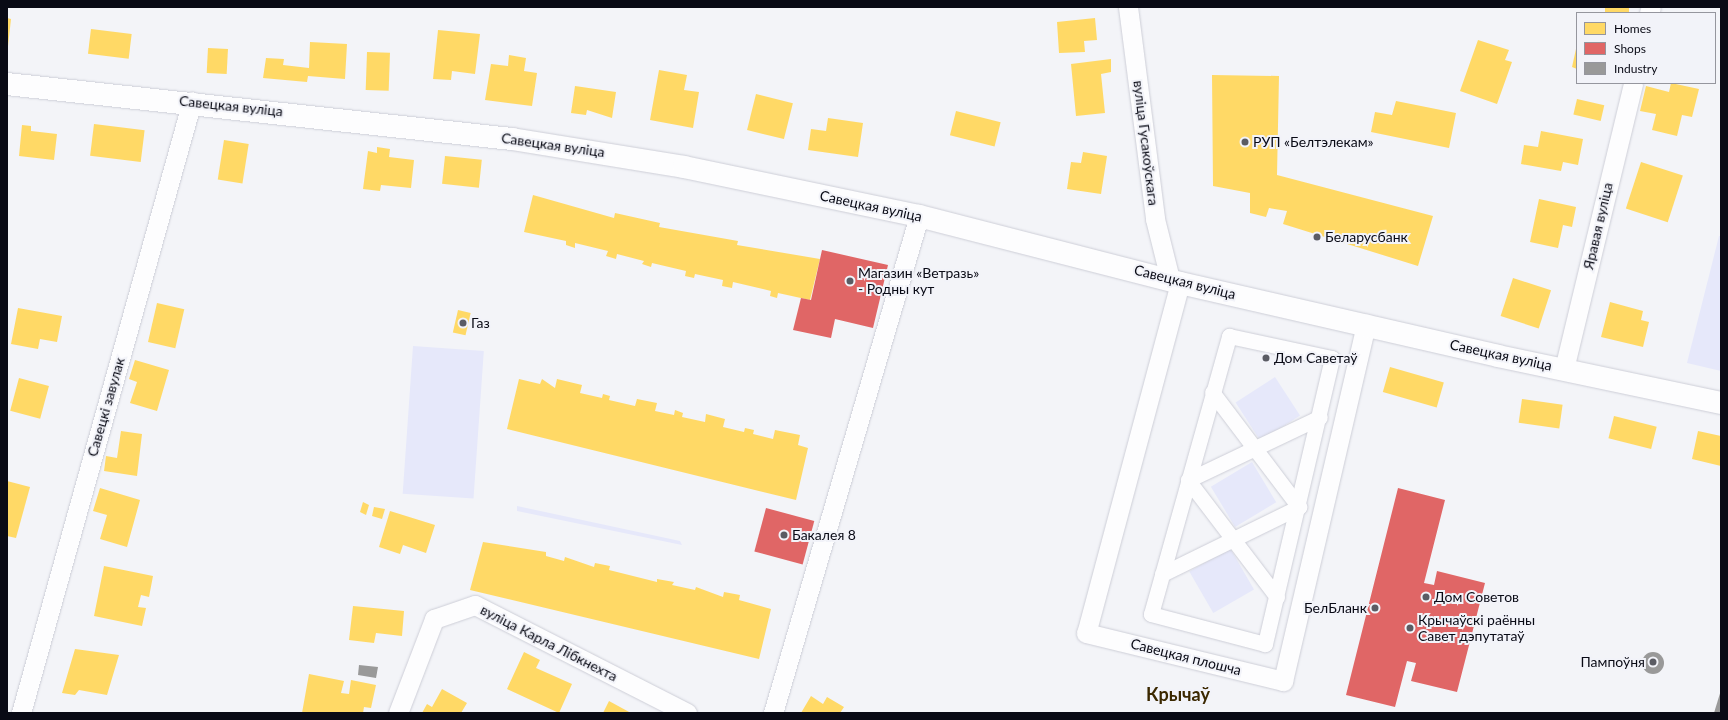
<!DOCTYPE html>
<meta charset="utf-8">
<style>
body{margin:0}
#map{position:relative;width:1728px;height:720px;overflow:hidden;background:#f3f4f8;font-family:Lato,sans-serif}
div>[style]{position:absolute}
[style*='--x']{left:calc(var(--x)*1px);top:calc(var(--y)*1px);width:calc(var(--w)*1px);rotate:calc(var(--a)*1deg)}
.green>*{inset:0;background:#e6e8fa;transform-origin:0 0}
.homes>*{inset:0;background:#ffd966;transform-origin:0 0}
.shops>*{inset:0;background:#e06666;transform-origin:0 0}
.industry>*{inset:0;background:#999}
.round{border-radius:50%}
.roads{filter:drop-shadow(0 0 1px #cdced7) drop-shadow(0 0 1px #cdced7)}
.pedestrian>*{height:15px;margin:-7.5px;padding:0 7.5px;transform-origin:7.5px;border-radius:7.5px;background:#fdfdfe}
.minor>*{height:19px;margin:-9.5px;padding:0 9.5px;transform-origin:9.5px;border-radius:9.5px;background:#fdfdfe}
.tertiary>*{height:22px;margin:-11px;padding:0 11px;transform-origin:11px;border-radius:11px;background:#fdfdfe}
.dots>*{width:11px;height:11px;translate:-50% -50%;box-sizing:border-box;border:2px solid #f2f3f9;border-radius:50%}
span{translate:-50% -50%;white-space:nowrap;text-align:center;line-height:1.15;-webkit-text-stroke:4px #f2f3f9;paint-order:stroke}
.street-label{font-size:14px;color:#090a15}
.poi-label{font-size:14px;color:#090a15}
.left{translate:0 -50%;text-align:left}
.right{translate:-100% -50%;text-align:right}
.district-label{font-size:18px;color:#3b2800;font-weight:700}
.frame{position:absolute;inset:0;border:8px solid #090a15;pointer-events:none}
.legend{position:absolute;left:1576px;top:12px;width:140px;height:72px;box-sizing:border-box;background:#f2f3f9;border:1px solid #95969e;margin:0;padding:5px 7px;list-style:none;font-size:12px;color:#090a15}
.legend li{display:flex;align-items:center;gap:8px;height:20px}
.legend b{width:20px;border:1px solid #95969e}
</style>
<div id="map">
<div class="green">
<i style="clip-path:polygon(1719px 236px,1721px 236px,1721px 371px,1687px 363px)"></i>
<i style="left:413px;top:346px;width:71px;height:148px;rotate:4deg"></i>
<i style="left:1275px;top:377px;width:46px;height:47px;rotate:57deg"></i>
<i style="left:1252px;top:462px;width:47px;height:48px;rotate:59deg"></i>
<i style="clip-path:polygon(517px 506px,680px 541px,682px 545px,517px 511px)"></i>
<i style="left:1230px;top:548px;width:48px;height:47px;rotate:60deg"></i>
</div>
<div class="homes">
<i style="left:1605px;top:7px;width:24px;height:6px"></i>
<i style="clip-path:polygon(7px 18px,11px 19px,8px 46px,7px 46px)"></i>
<i style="clip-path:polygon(1095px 18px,1097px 40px,1084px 41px,1085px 52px,1059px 53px,1057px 22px)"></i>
<i style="left:91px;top:29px;width:41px;height:25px;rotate:7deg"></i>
<i style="clip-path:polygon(438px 30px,480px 34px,475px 74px,452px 71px,451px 80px,433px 79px)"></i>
<i style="clip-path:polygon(1478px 40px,1509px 50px,1505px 60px,1512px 62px,1497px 104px,1460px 91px)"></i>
<i style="clip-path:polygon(310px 42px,347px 44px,345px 79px,308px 76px,307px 82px,263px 78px,266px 58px,284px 59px,283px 65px,309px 68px)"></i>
<i style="left:208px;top:48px;width:20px;height:25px;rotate:3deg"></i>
<i style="clip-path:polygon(1576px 49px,1577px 49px,1577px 69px,1572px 67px)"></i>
<i style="left:367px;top:52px;width:23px;height:38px;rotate:2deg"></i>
<i style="clip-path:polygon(509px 55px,526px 58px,524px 71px,537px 73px,532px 106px,485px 100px,491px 64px,508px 66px)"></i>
<i style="clip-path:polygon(1111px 59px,1111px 72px,1101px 74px,1105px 113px,1076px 116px,1071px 64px)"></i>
<i style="clip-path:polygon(659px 70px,687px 75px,684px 90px,699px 92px,693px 128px,650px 120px)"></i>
<i style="clip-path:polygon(1212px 75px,1279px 76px,1277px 175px,1433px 216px,1418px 266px,1283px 224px,1287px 211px,1269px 208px,1266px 217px,1250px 213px,1250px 193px,1213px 186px)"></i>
<i style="clip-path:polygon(1671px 83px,1699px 89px,1692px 117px,1682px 115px,1677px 136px,1652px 130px,1656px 114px,1640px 111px,1646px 86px,1669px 92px)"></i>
<i style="clip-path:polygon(575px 86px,616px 92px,612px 118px,587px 110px,586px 115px,571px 113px)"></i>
<i style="left:756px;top:94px;width:38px;height:37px;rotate:14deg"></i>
<i style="left:1577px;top:99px;width:28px;height:16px;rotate:13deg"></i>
<i style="clip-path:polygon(1396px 101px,1456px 113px,1449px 148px,1371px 132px,1375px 112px,1392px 115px)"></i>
<i style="left:956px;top:111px;width:46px;height:25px;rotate:14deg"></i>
<i style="clip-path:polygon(828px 118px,863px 123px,858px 157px,808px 150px,811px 129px,826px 131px)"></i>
<i style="left:94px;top:124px;width:51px;height:32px;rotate:7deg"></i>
<i style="clip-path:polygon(22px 125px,31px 126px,31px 131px,57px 134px,54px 160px,19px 156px)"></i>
<i style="clip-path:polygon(1541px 131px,1583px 139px,1578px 165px,1563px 162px,1561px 171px,1521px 164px,1524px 145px,1538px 147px)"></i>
<i style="left:224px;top:140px;width:25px;height:40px;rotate:9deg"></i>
<i style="clip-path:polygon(377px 147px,390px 149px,389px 157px,414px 160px,411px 188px,381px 185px,380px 191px,363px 189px,368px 151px,377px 153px)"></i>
<i style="clip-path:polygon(1083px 152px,1107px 156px,1101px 194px,1067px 189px,1071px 162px,1081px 163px)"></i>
<i style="left:445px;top:156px;width:37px;height:28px;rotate:6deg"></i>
<i style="left:1641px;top:162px;width:44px;height:49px;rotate:18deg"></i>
<i style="clip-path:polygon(533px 195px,614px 218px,615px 213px,660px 223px,659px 227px,738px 241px,737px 245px,820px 259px,810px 300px,778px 293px,777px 298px,770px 296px,771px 291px,733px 282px,732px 288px,722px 286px,723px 280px,695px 274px,694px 278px,685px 276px,686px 271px,652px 263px,651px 267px,642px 264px,644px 261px,617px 254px,616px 259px,606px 256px,608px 251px,575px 243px,575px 248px,566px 245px,566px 241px,524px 232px)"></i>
<i style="clip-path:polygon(1539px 199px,1576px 207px,1572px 227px,1563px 225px,1558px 248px,1530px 242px)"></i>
<i style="left:1513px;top:278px;width:40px;height:40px;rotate:18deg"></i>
<i style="clip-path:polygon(1610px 302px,1643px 311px,1641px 320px,1649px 322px,1643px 347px,1601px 337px)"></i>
<i style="left:157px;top:303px;width:28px;height:40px;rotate:13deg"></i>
<i style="clip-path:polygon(18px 308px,62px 316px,57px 342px,40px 339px,38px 349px,11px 344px)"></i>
<i style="left:458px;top:310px;width:13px;height:23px;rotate:13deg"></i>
<i style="clip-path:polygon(135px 360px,169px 370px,157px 411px,130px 403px,137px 382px,129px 379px)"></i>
<i style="left:1390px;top:367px;width:56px;height:26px;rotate:16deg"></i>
<i style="left:19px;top:378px;width:31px;height:34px;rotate:15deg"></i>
<i style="clip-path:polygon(519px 379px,540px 384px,542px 379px,555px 388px,557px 379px,582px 385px,580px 393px,602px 398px,603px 394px,610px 396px,609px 400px,635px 406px,637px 399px,657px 403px,655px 411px,674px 415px,675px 410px,683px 413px,682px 417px,705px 422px,706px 414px,725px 419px,723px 427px,744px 432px,745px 428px,754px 430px,753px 434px,773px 439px,775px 430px,800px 435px,798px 445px,808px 448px,796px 500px,507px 429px)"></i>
<i style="left:1522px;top:399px;width:41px;height:24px;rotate:8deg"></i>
<i style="left:1614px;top:416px;width:44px;height:23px;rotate:14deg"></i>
<i style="clip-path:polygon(121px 431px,142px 434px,137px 476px,104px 471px,106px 456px,117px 458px)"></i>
<i style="clip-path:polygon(1698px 431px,1721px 436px,1721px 466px,1692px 459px)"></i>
<i style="clip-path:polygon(7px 481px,30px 487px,16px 538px,7px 536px)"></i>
<i style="clip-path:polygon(100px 488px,140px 500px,127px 547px,100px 539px,107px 515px,93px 511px)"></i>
<i style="clip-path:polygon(363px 502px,369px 505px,366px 515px,360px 512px)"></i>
<i style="clip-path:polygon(374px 507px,385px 509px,382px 519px,372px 516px)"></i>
<i style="clip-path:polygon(390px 511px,435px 525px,426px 553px,403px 545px,400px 554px,379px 547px)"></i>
<i style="clip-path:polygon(483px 542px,546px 552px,546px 556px,564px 561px,565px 557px,594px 567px,595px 563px,610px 566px,609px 570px,657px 582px,657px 579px,674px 582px,672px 585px,695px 590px,696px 587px,723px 597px,724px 592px,740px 595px,739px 600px,771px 609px,759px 659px,470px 590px)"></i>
<i style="clip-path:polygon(104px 566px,153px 576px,149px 597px,141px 595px,138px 607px,146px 608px,142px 626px,94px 616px)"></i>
<i style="clip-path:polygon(353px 606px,404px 611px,402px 636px,376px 633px,374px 643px,349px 640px)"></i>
<i style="clip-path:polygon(75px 649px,119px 655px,107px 695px,79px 690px,75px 695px,62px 693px)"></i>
<i style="clip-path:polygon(524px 652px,540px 660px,536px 668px,572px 684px,559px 713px,507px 689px)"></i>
<i style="clip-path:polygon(309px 674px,344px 681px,341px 693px,349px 694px,351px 680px,376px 685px,371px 708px,364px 707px,363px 713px,302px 713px)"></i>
<i style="clip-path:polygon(442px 689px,467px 703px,461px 713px,422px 713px,427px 704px,432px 707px)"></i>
<i style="clip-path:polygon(811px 696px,823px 704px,827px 697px,844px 707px,840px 713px,801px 713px)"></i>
<i style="clip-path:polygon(609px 701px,631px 713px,603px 713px)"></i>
</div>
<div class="shops">
<i style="clip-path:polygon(822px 250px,888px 265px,873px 328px,835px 319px,831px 338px,793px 330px,801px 298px,811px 300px)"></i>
<i style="clip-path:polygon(1398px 488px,1445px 500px,1424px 583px,1434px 585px,1437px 571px,1485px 583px,1457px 692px,1411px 681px,1416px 663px,1407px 661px,1395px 707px,1346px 695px)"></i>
<i style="left:766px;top:508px;width:50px;height:45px;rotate:15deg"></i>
</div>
<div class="industry">
<i class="round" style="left:1642px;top:652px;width:22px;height:22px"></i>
<i style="clip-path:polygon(359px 665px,378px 667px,376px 678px,358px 675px)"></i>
<i style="clip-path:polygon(1721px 690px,1721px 713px,1714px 713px)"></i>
</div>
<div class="roads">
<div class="pedestrian">
<i style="--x:1229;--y:336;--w:105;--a:12.1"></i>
<i style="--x:1332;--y:358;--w:294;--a:103.2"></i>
<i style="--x:1265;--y:644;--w:118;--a:-165.3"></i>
<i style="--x:1151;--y:614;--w:289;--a:-74.3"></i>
<i style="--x:1162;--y:574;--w:153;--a:-26.1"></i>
<i style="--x:1299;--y:507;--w:144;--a:-127.1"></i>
<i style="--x:1277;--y:597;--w:147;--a:-127.3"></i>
<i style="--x:1188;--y:480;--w:146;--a:-25.5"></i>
</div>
<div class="minor">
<i style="--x:1128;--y:7;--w:214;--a:82.7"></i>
<i style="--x:1155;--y:219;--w:62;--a:76"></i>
<i style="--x:1649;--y:13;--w:6;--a:-72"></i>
<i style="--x:1180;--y:283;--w:362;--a:105"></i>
<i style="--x:1086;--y:633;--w:203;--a:13.7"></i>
<i style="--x:1283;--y:681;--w:367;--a:-76.9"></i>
<i style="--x:1564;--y:369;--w:294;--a:-76.4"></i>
<i style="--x:21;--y:713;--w:635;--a:-74.39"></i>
<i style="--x:398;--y:713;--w:101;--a:-69"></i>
<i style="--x:434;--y:619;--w:43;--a:-18.9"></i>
<i style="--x:475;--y:605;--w:238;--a:27"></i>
<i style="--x:773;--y:713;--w:518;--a:-73.63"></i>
</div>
<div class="tertiary">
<i style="--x:7;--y:84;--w:508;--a:6.22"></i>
<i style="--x:512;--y:139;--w:174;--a:9.2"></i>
<i style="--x:684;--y:167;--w:240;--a:11.8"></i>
<i style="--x:919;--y:216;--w:269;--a:14.4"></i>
<i style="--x:1180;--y:283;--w:326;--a:12.9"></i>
<i style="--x:1498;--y:356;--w:228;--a:11.9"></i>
</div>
</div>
<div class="dots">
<i style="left:1245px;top:142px;background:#5b5c64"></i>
<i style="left:1317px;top:237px;background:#5b5c64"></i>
<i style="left:850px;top:281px;background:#5b5c64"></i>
<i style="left:463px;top:323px;background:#5b5c64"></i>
<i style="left:1266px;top:358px;background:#5b5c64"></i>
<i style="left:784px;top:535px;background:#5b5c64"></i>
<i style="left:1426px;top:597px;background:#5b5c64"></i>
<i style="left:1375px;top:608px;background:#5b5c64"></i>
<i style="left:1410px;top:628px;background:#5b5c64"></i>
<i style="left:1653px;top:662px;background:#5b5c64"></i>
</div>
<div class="street-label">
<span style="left:231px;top:106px;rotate:6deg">Савецкая вуліца</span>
<span style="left:1146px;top:143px;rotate:83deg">вуліца Гусакоўскага</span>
<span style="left:553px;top:145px;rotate:8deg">Савецкая вуліца</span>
<span style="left:871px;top:206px;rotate:12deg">Савецкая вуліца</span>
<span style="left:1598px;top:226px;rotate:-77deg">Яравая вуліца</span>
<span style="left:1185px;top:282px;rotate:14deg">Савецкая вуліца</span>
<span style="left:1501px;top:355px;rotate:12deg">Савецкая вуліца</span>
<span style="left:106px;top:407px;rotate:-74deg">Савецкі завулак</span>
<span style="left:549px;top:643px;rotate:27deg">вуліца Карла Лібкнехта</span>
<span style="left:1186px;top:657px;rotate:14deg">Савецкая плошча</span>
</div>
<div class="poi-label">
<span class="left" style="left:1253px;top:142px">РУП «Белтэлекам»</span>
<span class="left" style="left:1325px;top:237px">Беларусбанк</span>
<span class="left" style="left:858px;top:281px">Магазин «Ветразь»<br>- Родны кут</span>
<span class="left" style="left:471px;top:323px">Газ</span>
<span class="left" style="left:1274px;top:358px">Дом Саветаў</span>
<span class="left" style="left:792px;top:535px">Бакалея 8</span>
<span class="left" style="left:1434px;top:597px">Дом Советов</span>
<span class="right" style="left:1367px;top:608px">БелБланк</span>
<span class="left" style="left:1418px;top:628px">Крычаўскі раённы<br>Савет дэпутатаў</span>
<span class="right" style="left:1645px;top:662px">Пампоўня</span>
</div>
<div class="district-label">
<span style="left:1178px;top:694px">Крычаў</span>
</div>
<div class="frame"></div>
<ul class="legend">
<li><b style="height:11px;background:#ffd966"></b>Homes</li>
<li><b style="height:11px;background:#e06666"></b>Shops</li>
<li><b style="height:11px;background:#999"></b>Industry</li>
</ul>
</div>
